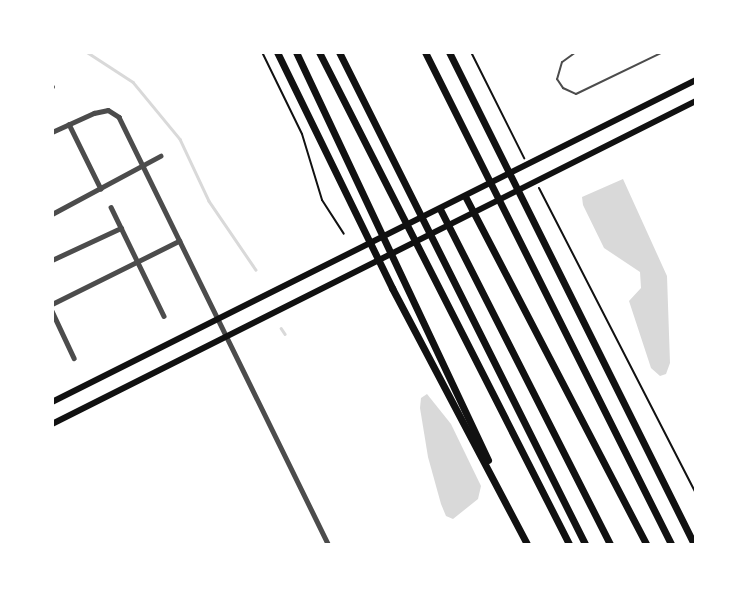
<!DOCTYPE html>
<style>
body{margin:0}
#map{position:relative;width:748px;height:597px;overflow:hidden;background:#fff;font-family:Rubik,sans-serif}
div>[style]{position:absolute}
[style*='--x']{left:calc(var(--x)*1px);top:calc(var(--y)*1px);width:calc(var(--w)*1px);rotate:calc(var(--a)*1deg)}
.water>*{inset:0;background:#d9d9d9}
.stream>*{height:2.5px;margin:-1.25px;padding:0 1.25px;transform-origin:1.25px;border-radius:1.25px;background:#d9d9d9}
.path>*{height:2px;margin:-1px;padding:0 1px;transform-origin:1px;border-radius:1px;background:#111}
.service>*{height:2px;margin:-1px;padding:0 1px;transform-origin:1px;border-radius:1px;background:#4c4c4c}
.minor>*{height:4.5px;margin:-2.25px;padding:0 2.25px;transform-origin:2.25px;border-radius:2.25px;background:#4c4c4c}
.secondary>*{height:6px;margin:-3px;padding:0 3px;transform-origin:3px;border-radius:3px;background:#111}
.motorway>*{height:7px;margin:-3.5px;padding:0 3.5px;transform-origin:3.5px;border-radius:3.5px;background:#111}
span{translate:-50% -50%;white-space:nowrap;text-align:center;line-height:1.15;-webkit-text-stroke:6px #fff;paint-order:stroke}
.frame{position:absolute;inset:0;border:54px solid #fff;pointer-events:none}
</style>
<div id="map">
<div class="water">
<i style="clip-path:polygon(623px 179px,667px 276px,670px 363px,666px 374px,660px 376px,651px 368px,629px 301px,641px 288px,640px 272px,604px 248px,583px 205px,582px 197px)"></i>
<i style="clip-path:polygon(427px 394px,451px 424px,481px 486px,478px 499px,453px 519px,446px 516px,441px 504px,428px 457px,420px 408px,421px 398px)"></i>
</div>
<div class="stream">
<i style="--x:87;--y:52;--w:55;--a:33.1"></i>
<i style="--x:133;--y:82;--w:74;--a:50.5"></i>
<i style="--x:180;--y:139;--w:68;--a:64.9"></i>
<i style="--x:209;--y:201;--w:83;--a:55.7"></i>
<i style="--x:281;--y:328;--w:7;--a:56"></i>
</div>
<div class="path">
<i style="--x:262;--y:52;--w:91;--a:64"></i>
<i style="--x:302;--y:134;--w:69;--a:73.1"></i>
<i style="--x:322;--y:200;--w:40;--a:57.1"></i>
<i style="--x:471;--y:52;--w:119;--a:63.4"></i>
<i style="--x:539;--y:188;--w:344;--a:62.8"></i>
</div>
<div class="service">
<i style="--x:576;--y:52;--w:17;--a:144"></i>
<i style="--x:562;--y:62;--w:18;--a:106"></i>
<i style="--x:557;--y:79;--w:11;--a:56"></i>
<i style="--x:563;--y:88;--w:14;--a:25"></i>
<i style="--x:576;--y:94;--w:97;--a:-25.8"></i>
</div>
<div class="minor">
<i style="--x:52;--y:87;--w:1;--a:0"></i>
<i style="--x:69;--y:124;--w:72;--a:63.8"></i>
<i style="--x:52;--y:132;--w:46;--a:-24.3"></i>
<i style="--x:94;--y:113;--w:14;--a:-12"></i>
<i style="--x:108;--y:110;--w:13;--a:32"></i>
<i style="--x:119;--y:117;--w:475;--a:63.9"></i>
<i style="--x:111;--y:207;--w:121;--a:64.1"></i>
<i style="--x:52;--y:214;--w:123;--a:-28.2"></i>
<i style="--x:52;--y:260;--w:76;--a:-24.9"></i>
<i style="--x:52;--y:304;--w:142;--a:-26.4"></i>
<i style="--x:52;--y:311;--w:52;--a:64.9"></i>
</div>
<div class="secondary">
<i style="--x:52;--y:402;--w:720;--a:-26.57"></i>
<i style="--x:52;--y:424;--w:720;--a:-26.64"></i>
</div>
<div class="motorway">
<i style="--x:277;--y:52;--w:263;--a:64"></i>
<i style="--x:392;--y:288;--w:289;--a:62.2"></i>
<i style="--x:296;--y:52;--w:451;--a:64.8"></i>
<i style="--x:319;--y:52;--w:552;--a:63.06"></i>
<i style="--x:339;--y:52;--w:550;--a:63.43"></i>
<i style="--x:425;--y:52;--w:550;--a:63.43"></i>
<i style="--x:449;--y:52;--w:550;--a:63.53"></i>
<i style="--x:465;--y:196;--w:392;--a:62.5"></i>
<i style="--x:440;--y:209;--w:376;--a:63.1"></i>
</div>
<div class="frame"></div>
</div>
